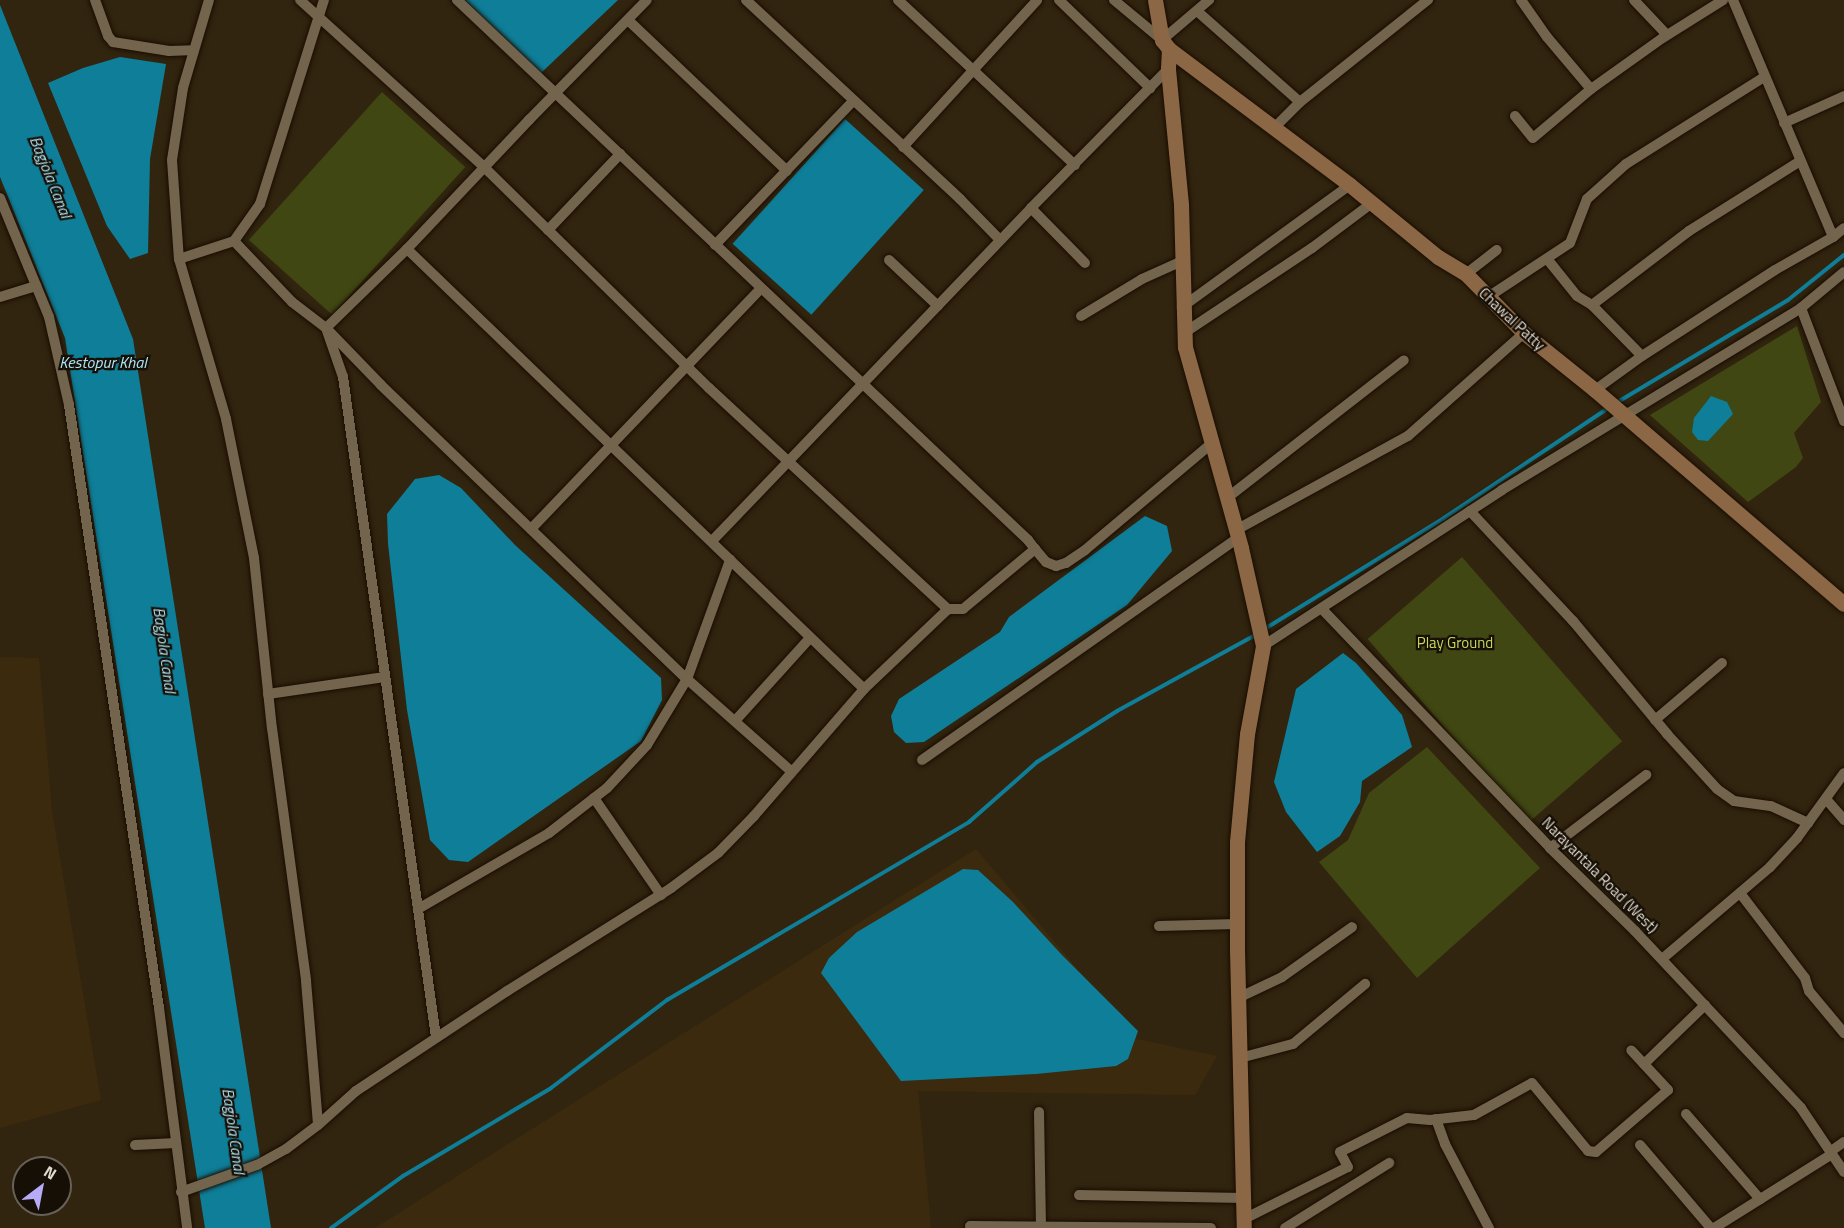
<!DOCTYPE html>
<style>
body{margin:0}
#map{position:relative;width:1844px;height:1228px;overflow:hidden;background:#32250f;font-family:"Titillium Web",sans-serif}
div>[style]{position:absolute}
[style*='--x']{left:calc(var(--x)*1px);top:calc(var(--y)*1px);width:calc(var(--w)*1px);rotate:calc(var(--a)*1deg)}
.built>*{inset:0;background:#3b2a0d}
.green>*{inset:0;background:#404713;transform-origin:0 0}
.water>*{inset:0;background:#0f7e98;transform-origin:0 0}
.stream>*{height:4px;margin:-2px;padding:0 2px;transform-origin:2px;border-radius:2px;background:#0f7e98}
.roads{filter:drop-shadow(0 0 2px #190d00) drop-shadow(0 0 2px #190d00)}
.street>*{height:10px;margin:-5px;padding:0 5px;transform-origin:5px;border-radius:5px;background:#73644d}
.secondary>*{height:15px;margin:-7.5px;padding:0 7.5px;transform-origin:7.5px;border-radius:7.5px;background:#8c6746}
span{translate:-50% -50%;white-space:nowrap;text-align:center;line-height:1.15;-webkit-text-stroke:4.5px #150f06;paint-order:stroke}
.street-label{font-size:15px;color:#e2d9cd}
.park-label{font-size:15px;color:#c6d75a}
.water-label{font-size:16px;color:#aee4f5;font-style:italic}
.north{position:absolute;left:12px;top:1156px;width:60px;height:60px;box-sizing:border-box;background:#150f06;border:2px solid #676056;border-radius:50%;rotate:32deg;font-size:16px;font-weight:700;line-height:24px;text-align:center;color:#e2d9cd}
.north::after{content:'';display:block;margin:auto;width:21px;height:27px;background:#b7abf7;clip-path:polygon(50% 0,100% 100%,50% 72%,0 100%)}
</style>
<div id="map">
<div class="built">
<i style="clip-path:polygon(0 657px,39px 658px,52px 811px,101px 1100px,0 1128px)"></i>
<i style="clip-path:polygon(976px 849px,1137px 1039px,1217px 1056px,1195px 1095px,918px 1091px,931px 1228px,375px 1228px)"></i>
</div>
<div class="green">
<i style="left:382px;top:92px;width:112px;height:199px;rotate:42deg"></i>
<i style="clip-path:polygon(1797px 326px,1821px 402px,1794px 433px,1803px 458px,1796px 467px,1748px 502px,1650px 415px)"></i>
<i style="left:1462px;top:557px;width:244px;height:125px;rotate:49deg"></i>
<i style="clip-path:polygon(1427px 747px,1540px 868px,1417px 978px,1319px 862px,1348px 840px,1369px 793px)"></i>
</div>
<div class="water">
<i style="clip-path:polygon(463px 0,618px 0,541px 73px)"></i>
<i style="clip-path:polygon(0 5px,133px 339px,271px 1228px,205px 1228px,65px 338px,0 177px)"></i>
<i style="clip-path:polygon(120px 57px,166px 64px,150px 159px,148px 253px,130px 259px,107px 226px,48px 83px,83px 68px)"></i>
<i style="left:845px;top:119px;width:106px;height:168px;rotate:42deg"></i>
<i style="clip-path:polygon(1711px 396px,1727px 402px,1733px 414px,1708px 441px,1698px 440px,1692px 432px,1694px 418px)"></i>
<i style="clip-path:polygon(439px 475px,461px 488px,515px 545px,661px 678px,662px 700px,641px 741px,468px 862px,449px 860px,430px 840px,407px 710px,388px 544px,387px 514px,415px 479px)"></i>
<i style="clip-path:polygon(1145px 516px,1167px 526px,1172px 551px,1127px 605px,924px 742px,906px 743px,894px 732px,891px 716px,899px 699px,1000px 632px,1009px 617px)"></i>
<i style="clip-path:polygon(1343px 653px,1356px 663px,1402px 715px,1412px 747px,1362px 781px,1360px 802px,1340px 836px,1317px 852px,1286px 812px,1274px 782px,1296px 689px)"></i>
<i style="clip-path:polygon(963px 869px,978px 870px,1013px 902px,1062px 955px,1138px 1031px,1128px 1059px,1116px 1066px,1036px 1074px,901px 1081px,821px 973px,829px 958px,857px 932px)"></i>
</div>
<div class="stream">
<i style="--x:1616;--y:403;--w:200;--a:-30.9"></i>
<i style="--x:1788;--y:300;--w:72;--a:-38.8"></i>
<i style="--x:1263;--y:630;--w:213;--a:-31.7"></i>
<i style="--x:1444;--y:518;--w:200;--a:-33.8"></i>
<i style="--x:331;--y:1228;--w:89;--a:-35.8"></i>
<i style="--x:403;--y:1176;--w:172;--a:-30.7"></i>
<i style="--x:551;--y:1088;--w:146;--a:-37.2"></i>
<i style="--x:667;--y:1000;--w:351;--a:-30.5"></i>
<i style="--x:969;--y:822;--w:91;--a:-41.4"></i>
<i style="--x:1037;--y:762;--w:95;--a:-32.5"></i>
<i style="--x:1117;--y:711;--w:160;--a:-28.8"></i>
</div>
<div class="roads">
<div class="street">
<i style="--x:95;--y:0;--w:38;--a:70"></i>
<i style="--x:108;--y:36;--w:8;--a:50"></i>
<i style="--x:113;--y:42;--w:57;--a:9.1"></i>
<i style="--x:169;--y:51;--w:25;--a:-2"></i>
<i style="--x:209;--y:0;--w:92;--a:106.5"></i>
<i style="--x:183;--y:88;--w:73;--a:98.7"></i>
<i style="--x:172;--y:160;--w:99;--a:86"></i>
<i style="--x:179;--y:259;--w:167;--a:73.6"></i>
<i style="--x:226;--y:419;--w:142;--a:78.6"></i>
<i style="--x:254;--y:558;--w:171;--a:84"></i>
<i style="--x:272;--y:728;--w:255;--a:82.3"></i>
<i style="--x:306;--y:981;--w:144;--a:85.2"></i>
<i style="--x:300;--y:0;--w:248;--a:42.2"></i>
<i style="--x:484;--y:167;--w:315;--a:44.5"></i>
<i style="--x:709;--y:388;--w:326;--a:42.8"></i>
<i style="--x:948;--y:609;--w:15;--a:0"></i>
<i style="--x:963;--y:609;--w:94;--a:-39.8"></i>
<i style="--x:1035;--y:549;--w:11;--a:-128"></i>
<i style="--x:1028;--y:540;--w:786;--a:-136.6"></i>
<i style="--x:746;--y:0;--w:292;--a:42.9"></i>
<i style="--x:960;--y:199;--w:57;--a:45.7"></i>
<i style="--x:898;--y:0;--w:242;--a:43"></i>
<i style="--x:1059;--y:0;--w:127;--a:44"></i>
<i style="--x:1114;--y:0;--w:62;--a:39.8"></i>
<i style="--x:1162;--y:40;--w:62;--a:-40.4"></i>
<i style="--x:1521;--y:0;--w:45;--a:54.9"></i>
<i style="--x:1547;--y:37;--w:68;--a:49.8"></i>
<i style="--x:1634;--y:0;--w:48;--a:46.7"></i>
<i style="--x:1733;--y:0;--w:257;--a:67.1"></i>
<i style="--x:1197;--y:11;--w:137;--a:41.5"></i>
<i style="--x:628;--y:20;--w:219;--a:43.5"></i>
<i style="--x:1515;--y:116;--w:28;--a:51"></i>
<i style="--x:1533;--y:138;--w:76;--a:-40.2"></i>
<i style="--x:1591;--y:89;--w:90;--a:-35.5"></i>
<i style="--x:1664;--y:37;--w:70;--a:-32.1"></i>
<i style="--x:1784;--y:123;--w:66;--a:-24.2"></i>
<i style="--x:1273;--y:129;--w:38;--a:-45"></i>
<i style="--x:1300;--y:102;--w:164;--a:-38.6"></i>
<i style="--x:903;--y:147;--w:199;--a:-47.6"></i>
<i style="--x:0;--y:198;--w:129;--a:67.6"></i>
<i style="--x:49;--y:317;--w:90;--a:77.2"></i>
<i style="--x:69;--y:405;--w:610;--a:81.51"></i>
<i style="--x:159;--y:1008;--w:222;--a:82.7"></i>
<i style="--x:1031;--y:208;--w:77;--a:45.5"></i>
<i style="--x:548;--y:230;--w:105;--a:-46.5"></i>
<i style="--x:234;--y:241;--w:84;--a:46.4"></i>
<i style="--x:292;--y:302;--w:43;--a:37.4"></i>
<i style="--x:326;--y:328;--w:79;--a:46"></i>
<i style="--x:381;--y:385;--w:424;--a:43.9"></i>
<i style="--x:687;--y:679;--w:139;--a:41.5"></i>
<i style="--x:715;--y:245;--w:199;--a:-46.2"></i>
<i style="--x:407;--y:249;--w:634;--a:43.91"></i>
<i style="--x:179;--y:259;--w:58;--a:-18.1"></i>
<i style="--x:234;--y:241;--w:45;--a:-54.9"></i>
<i style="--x:260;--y:204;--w:214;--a:-72.6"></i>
<i style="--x:889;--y:260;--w:67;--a:43.2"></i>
<i style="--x:1548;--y:260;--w:46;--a:51.1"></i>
<i style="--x:1577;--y:296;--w:17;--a:31"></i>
<i style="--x:1592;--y:305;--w:71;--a:45.6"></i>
<i style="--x:1466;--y:274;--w:39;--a:-38"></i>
<i style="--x:0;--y:297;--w:38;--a:-17"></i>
<i style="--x:1488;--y:297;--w:98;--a:-33.4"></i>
<i style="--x:1570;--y:243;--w:47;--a:-68.9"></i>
<i style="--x:1587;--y:199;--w:52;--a:-41.9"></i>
<i style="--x:1626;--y:164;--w:163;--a:-32.2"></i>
<i style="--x:1592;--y:305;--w:122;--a:-37.3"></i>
<i style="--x:1689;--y:231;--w:131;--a:-32.2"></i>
<i style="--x:1182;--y:307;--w:208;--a:-36"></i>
<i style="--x:1801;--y:308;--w:121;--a:69.2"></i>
<i style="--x:1081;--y:316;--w:71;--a:-31.2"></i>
<i style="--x:1142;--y:279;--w:44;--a:-24.2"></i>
<i style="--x:1184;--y:333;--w:154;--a:-33.6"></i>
<i style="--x:1312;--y:248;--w:75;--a:-36.9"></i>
<i style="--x:1595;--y:390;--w:58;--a:-35.9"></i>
<i style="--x:1642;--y:356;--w:158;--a:-32.9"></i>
<i style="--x:1775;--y:270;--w:67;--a:-29.6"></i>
<i style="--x:1833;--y:237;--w:14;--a:-39"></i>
<i style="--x:1227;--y:498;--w:224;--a:-37.9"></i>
<i style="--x:1470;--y:511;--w:151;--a:46.9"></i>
<i style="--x:1573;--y:621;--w:147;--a:50.2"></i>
<i style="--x:1667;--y:734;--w:74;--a:47.7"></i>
<i style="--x:1717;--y:789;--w:21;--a:35"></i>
<i style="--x:1734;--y:801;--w:37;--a:8"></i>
<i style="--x:1771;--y:806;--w:41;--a:24.7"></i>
<i style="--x:531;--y:529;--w:332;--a:-46.3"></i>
<i style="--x:1236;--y:530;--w:196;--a:-28.7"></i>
<i style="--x:1408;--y:436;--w:155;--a:-41.6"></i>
<i style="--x:712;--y:541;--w:461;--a:-46.2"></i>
<i style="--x:1031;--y:208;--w:195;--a:-45.4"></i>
<i style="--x:1035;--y:549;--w:17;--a:50"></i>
<i style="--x:1046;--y:562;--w:11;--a:22"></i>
<i style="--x:1056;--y:566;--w:10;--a:-17"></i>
<i style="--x:1066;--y:563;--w:23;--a:-34"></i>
<i style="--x:1085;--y:550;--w:166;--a:-40.1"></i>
<i style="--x:1322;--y:609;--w:330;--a:46.3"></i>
<i style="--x:1550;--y:848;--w:119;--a:44.3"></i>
<i style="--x:1635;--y:931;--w:243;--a:46.8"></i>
<i style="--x:1801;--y:1108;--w:77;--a:56.1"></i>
<i style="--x:1263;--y:646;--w:285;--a:-33.1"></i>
<i style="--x:1502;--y:490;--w:350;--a:-31.3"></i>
<i style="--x:1801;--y:308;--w:56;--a:-39.9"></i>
<i style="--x:268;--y:694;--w:118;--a:-8.3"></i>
<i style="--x:1655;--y:720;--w:88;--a:-40.4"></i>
<i style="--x:735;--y:721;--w:112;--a:-47.9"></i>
<i style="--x:922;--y:760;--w:386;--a:-35.1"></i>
<i style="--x:594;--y:798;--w:118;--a:55.4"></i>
<i style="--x:1826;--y:799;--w:28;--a:49"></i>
<i style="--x:1550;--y:848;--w:121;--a:-37.2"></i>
<i style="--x:1740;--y:893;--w:107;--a:52.6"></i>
<i style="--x:1805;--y:978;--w:14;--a:73"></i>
<i style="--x:1809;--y:991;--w:55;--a:50.2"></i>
<i style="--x:418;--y:909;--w:151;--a:-30.1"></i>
<i style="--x:549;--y:833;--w:73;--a:-37.8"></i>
<i style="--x:607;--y:788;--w:59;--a:-47.1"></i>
<i style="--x:647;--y:745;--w:77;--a:-58.8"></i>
<i style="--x:687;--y:679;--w:127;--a:-70.1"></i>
<i style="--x:1159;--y:926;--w:78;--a:-1.5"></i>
<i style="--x:1662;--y:959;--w:142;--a:-40.4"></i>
<i style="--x:1770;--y:867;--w:40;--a:-47"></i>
<i style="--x:1797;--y:838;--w:80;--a:-54.1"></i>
<i style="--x:1238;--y:998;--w:49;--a:-25.5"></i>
<i style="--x:1282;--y:977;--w:86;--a:-35.5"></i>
<i style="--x:436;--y:1037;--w:667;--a:-98.02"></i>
<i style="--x:343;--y:377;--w:52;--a:-109.1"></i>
<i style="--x:326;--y:328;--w:113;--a:-44.3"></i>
<i style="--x:407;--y:249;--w:178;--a:-46.6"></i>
<i style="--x:529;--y:120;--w:168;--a:-45.5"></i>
<i style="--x:1240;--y:1058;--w:55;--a:-14.8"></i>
<i style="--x:1293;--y:1044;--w:94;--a:-39.8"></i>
<i style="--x:1644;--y:1064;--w:85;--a:-44"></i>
<i style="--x:1039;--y:1112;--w:116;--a:89"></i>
<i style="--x:1686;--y:1114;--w:113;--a:49"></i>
<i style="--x:1436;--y:1119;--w:27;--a:70"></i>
<i style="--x:1445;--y:1144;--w:95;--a:62.4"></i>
<i style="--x:135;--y:1145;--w:41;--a:-2.8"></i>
<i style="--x:1640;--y:1145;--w:109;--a:49.5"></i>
<i style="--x:1830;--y:1152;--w:17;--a:-36"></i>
<i style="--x:181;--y:1192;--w:81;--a:-19.6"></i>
<i style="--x:257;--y:1165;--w:33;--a:-29"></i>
<i style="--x:286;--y:1149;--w:40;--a:-37"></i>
<i style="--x:318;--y:1125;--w:51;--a:-41.8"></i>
<i style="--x:356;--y:1091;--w:181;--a:-33.5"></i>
<i style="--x:507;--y:991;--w:194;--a:-32.1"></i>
<i style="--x:671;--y:888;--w:59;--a:-36.7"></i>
<i style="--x:718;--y:853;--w:52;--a:-45.8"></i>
<i style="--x:754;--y:816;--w:168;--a:-49.1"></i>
<i style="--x:864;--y:689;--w:116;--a:-43.6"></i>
<i style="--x:1079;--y:1195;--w:165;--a:1"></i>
<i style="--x:1244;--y:1219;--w:116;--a:-26.6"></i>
<i style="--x:1348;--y:1167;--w:17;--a:-118"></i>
<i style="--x:1340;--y:1152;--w:75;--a:-26.9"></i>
<i style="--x:1407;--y:1118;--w:23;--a:5"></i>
<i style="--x:1430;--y:1120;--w:44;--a:-6.5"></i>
<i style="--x:1474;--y:1115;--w:66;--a:-28.9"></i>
<i style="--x:1532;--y:1083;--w:88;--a:50.5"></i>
<i style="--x:1588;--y:1151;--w:8;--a:7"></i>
<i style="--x:1596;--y:1152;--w:95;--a:-40.7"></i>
<i style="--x:1668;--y:1090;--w:54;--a:-132.8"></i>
<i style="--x:970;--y:1226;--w:241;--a:0.5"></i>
<i style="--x:1285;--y:1228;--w:123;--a:-32"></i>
<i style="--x:1714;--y:1228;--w:139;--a:-32.1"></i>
</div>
<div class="secondary">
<i style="--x:1155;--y:0;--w:41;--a:80.1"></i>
<i style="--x:1162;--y:40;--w:11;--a:52"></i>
<i style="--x:1169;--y:49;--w:20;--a:93"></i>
<i style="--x:1168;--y:69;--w:137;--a:84.5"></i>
<i style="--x:1181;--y:205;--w:142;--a:88.4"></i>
<i style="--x:1185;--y:347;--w:209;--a:74.4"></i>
<i style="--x:1241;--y:548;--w:100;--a:77.3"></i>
<i style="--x:1263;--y:646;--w:89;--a:100.3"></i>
<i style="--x:1247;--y:734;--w:108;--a:95.3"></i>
<i style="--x:1237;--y:842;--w:108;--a:90"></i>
<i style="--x:1237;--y:950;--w:278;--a:88.6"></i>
<i style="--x:1169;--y:49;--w:226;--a:36.9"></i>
<i style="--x:1350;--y:185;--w:114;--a:39.3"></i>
<i style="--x:1438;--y:257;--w:33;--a:31"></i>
<i style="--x:1466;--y:274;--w:83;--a:45.5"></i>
<i style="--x:1524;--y:333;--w:91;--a:38.8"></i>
<i style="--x:1595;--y:390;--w:328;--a:40.7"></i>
</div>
</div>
<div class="street-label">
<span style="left:1512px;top:319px;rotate:43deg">Chawal Patty</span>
<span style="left:1600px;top:875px;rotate:45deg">Narayantala Road (West)</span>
</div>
<div class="park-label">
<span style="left:1455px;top:643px">Play Ground</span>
</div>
<div class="water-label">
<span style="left:51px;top:177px;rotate:68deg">Bagjola Canal</span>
<span style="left:103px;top:362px">Kestopur Khal</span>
<span style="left:165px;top:650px;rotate:82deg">Bagjola Canal</span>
<span style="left:234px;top:1131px;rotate:82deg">Bagjola Canal</span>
</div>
<div class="north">N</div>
</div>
